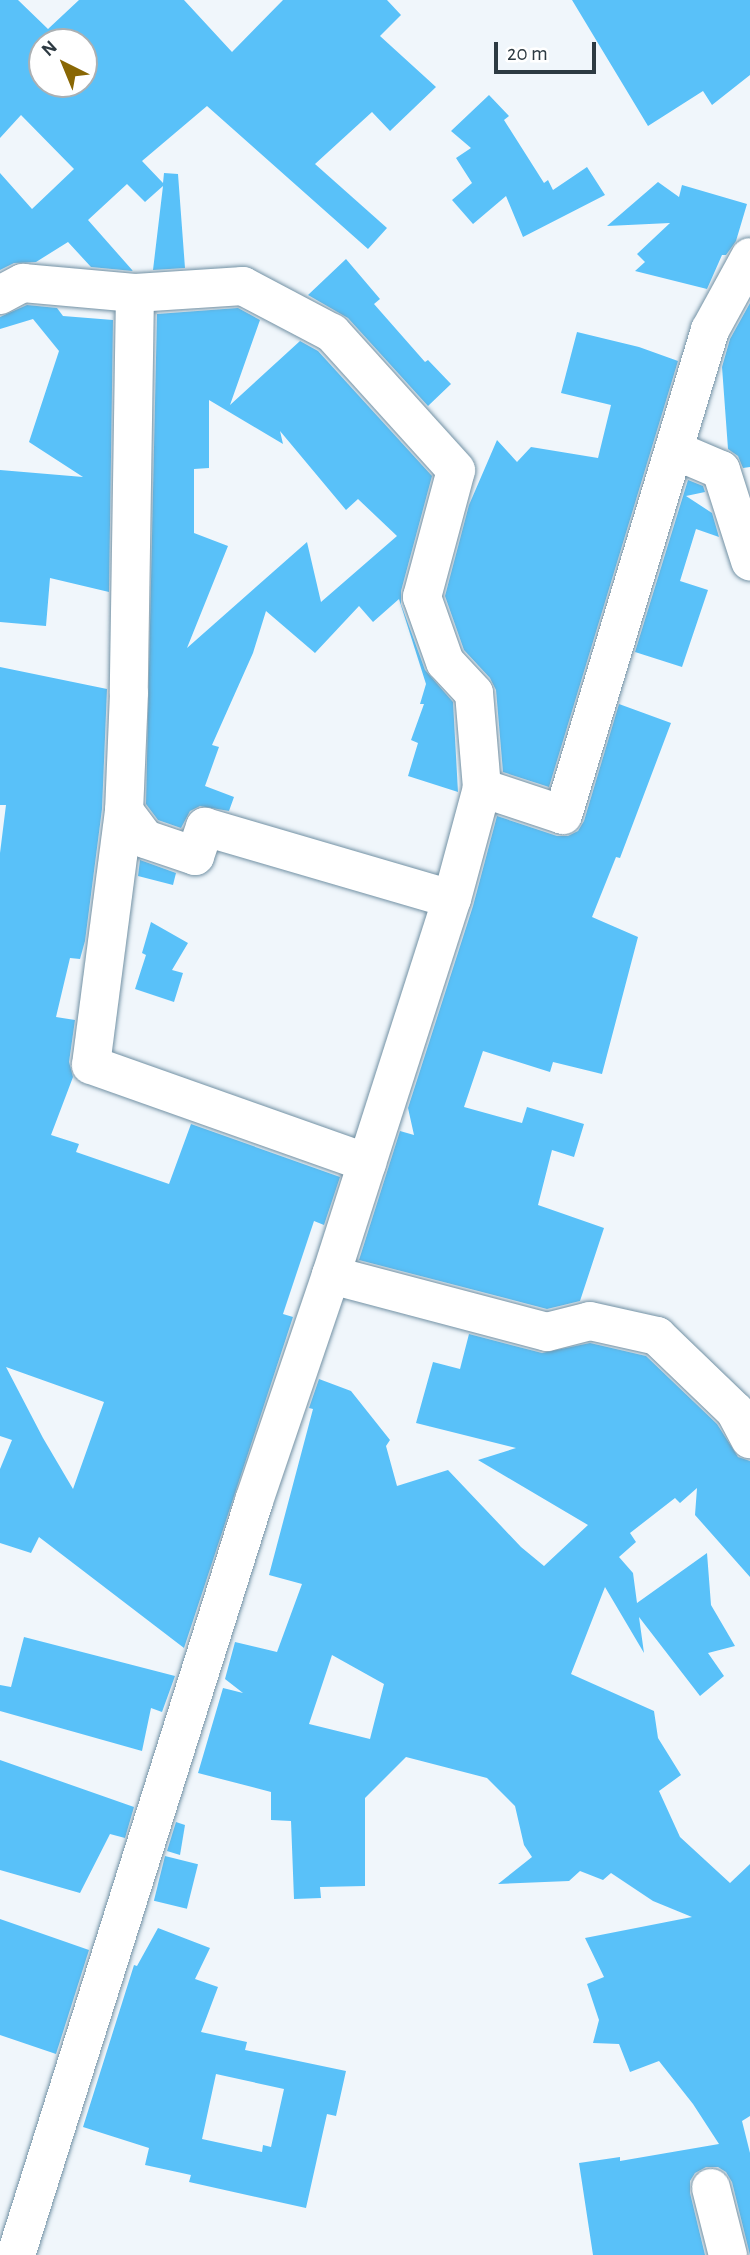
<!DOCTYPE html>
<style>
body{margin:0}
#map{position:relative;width:750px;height:2255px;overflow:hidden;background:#f0f6fb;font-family:"Alegreya Sans",sans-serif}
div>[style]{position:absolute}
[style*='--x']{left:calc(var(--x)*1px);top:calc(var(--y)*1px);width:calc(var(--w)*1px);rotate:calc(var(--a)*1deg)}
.building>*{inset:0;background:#59c1f9;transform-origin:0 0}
.roads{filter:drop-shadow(0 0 2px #7291a4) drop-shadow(0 0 2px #7291a4)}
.minor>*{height:38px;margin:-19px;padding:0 19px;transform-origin:19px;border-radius:19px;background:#fff}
span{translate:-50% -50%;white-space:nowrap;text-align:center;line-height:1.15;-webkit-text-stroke:5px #fff;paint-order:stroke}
.north{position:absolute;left:28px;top:28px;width:70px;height:70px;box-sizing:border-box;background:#fff;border:2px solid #abb0b3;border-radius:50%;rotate:317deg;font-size:19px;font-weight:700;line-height:28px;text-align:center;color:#2d3a42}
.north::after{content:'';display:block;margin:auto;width:24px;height:32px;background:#896704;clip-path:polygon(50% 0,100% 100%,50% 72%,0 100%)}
.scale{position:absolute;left:494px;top:42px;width:102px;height:32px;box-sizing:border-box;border:4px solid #2d3a42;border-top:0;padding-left:9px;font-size:21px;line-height:24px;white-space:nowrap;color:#2d3a42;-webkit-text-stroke:5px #fff;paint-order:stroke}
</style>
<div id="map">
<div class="building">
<i style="clip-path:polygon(evenodd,0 0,18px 0,48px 29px,79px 0,184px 0,232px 52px,283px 0,387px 0,401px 15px,380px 36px,436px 87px,390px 131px,372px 112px,315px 164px,387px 228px,368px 249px,207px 106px,142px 161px,163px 183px,164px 173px,178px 174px,185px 268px,153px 270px,163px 186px,145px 202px,127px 184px,88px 220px,133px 271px,91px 267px,68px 242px,36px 262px,14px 263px,0 270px,0 173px,32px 209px,74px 169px,21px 115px,0 138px,0 0,42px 42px,84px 42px,84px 84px,42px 84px,42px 42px)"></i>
<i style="clip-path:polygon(572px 0,750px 0,750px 75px,712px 105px,703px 91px,648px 126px)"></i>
<i style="clip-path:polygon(489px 95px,509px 116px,504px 120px,544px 183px,548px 180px,553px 190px,587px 167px,605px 195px,523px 237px,506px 196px,473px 224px,452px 200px,472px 183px,456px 158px,471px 148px,451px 131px)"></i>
<i style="clip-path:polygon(658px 182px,679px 197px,682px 185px,747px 204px,736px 241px,726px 255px,722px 255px,707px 289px,635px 271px,645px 262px,637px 254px,670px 223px,607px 226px)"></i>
<i style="clip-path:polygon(346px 259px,380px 299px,374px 304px,425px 362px,428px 360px,451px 384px,428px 406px,348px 318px,308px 295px)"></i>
<i style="clip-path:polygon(750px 303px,750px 467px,743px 468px,738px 456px,728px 449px,722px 367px,730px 339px)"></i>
<i style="clip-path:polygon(27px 305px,57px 308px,63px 316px,113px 320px,109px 592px,50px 578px,46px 626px,0 622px,0 470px,83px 477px,29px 442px,59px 351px,33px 319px,0 329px,0 317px)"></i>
<i style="clip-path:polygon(evenodd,238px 308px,260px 320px,230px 405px,300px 341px,318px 351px,432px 476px,401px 591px,401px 604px,425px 670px,453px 702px,458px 792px,408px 776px,418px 743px,411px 740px,424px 704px,420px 704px,426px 684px,399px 599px,373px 622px,359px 606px,315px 653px,266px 611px,253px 653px,212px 745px,219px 747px,205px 786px,234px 797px,229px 811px,200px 806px,190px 811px,181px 828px,158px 820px,146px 804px,157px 314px,238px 308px,209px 400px,283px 444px,280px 431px,346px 510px,358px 499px,397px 536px,321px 602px,307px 542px,187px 648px,228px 546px,194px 533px,194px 469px,209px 468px,209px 400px)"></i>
<i style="clip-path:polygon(577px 332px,639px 347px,678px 361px,549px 787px,503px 772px,496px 690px,490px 678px,464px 650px,445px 596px,469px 505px,497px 440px,517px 462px,531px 447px,598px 458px,611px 405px,561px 393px)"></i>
<i style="clip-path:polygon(688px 480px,703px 486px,705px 492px,686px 496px,712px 513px,719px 537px,696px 529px,680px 581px,708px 590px,682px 667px,635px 652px)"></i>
<i style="clip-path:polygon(evenodd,0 667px,107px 689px,102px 809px,85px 941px,80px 959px,70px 958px,56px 1017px,75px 1020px,69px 1062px,73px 1077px,51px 1135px,79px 1144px,76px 1152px,169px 1184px,191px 1124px,340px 1177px,324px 1225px,314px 1221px,283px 1314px,293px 1317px,184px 1648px,39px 1537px,31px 1553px,0 1543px,0 1469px,12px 1440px,0 1436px,0 853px,6px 805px,0 805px,0 667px,6px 1367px,104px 1402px,73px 1489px,43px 1438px,6px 1367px)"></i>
<i style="clip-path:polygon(619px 704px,671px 723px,620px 858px,616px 857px,592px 917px,638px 937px,602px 1074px,553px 1062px,550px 1072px,483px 1051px,464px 1107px,522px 1123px,527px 1107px,584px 1124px,574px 1157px,552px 1150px,538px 1205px,604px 1228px,580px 1301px,547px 1309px,359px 1260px,400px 1131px,414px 1135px,408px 1108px,473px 906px,497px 816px,557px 836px,568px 836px,578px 831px,584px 821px)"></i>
<i style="clip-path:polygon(140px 860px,176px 873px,173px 885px,138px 876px)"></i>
<i style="clip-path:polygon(151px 922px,188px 943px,172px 970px,183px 973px,174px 1002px,135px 989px,146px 955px,142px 953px)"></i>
<i style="clip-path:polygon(evenodd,469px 1334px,542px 1353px,590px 1343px,646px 1356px,717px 1424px,738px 1457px,750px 1461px,750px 1577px,695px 1515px,697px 1488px,680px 1503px,675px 1498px,630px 1533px,636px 1542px,619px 1557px,633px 1573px,637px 1603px,707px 1553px,711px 1605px,735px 1646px,708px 1653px,724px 1676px,700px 1696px,639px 1617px,644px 1653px,605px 1587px,571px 1674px,654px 1711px,658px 1738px,681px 1775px,659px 1791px,680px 1837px,730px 1883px,750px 1864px,750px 2116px,742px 2121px,750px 2153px,750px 2255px,732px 2182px,726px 2172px,718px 2167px,706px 2167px,695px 2173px,690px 2181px,690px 2193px,705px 2255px,593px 2255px,579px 2163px,620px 2157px,620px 2161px,719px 2144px,693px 2104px,659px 2061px,630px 2072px,619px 2044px,593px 2043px,599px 2020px,587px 1984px,604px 1977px,585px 1938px,692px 1917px,653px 1901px,611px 1873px,603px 1880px,580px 1871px,569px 1881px,498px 1884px,532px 1857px,524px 1845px,515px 1806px,487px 1778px,406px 1757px,365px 1798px,365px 1886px,320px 1887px,321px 1898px,294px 1899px,291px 1821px,271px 1820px,271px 1792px,198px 1773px,223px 1688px,243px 1693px,225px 1679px,235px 1642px,277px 1652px,302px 1584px,269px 1575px,313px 1409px,309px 1408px,319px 1379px,351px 1391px,390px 1440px,386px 1446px,397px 1486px,448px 1470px,521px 1547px,544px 1566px,588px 1525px,478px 1460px,516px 1448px,416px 1423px,433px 1362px,460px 1369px,469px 1334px,332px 1655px,384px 1684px,370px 1739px,309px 1724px,332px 1655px)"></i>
<i style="clip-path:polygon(24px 1637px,175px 1676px,162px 1712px,151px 1708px,142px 1751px,0 1711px,0 1685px,11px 1687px)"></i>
<i style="clip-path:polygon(0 1760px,134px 1807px,125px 1838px,110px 1834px,80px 1893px,0 1870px)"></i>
<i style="clip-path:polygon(176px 1822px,185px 1825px,180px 1855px,167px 1851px)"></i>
<i style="left:165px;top:1856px;width:34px;height:46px;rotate:14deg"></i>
<i style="clip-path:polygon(0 1919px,89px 1950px,56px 2054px,0 2035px)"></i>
<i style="clip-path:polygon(evenodd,158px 1928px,210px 1948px,195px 1979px,218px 1987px,201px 2032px,247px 2042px,245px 2050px,346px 2071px,336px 2116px,327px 2114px,306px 2208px,189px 2182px,191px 2175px,145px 2165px,149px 2148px,83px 2127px,134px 1965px,137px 1966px,158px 1928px,216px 2074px,284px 2089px,271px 2147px,263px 2145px,262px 2152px,202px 2139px,216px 2074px)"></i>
</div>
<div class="roads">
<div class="minor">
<i style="--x:0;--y:295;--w:26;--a:-28"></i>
<i style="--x:23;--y:283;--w:112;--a:5.1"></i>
<i style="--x:674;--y:450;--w:51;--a:23.1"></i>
<i style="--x:721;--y:470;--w:96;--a:72.3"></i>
<i style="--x:482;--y:788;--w:85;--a:18.4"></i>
<i style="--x:563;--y:815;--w:507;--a:-73.14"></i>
<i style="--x:710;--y:330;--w:83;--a:-61.3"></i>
<i style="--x:124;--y:811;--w:256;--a:97.4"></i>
<i style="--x:91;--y:1065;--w:293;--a:19.5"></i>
<i style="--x:331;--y:1275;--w:223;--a:14.8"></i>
<i style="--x:547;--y:1332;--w:44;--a:-14.3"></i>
<i style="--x:590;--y:1321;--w:69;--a:12.6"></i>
<i style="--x:657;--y:1336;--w:108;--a:43.9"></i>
<i style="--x:735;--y:1411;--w:32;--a:62"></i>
<i style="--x:711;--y:2188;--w:69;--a:75.8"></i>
<i style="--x:16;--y:2255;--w:791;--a:-72.48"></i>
<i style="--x:254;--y:1501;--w:239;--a:-71.2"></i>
<i style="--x:331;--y:1275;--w:395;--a:-72.2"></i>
<i style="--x:452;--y:899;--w:115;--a:-74.9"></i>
<i style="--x:482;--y:788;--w:95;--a:-94.8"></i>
<i style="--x:474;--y:693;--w:42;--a:-133.1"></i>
<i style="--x:445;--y:662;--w:69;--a:-109.5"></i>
<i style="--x:422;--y:597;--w:131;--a:-75"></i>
<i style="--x:456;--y:470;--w:185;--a:-132.1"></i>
<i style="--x:332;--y:333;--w:101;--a:-152.2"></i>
<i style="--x:243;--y:286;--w:108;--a:176.3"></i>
<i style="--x:135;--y:293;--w:400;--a:90.9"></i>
<i style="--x:129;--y:693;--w:118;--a:92.4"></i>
<i style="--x:124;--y:811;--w:35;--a:53"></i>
<i style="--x:145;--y:839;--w:53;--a:18.8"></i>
<i style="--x:195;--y:856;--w:31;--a:-71"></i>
<i style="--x:205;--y:827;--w:257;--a:16.3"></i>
</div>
</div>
<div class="north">N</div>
<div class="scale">20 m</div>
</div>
